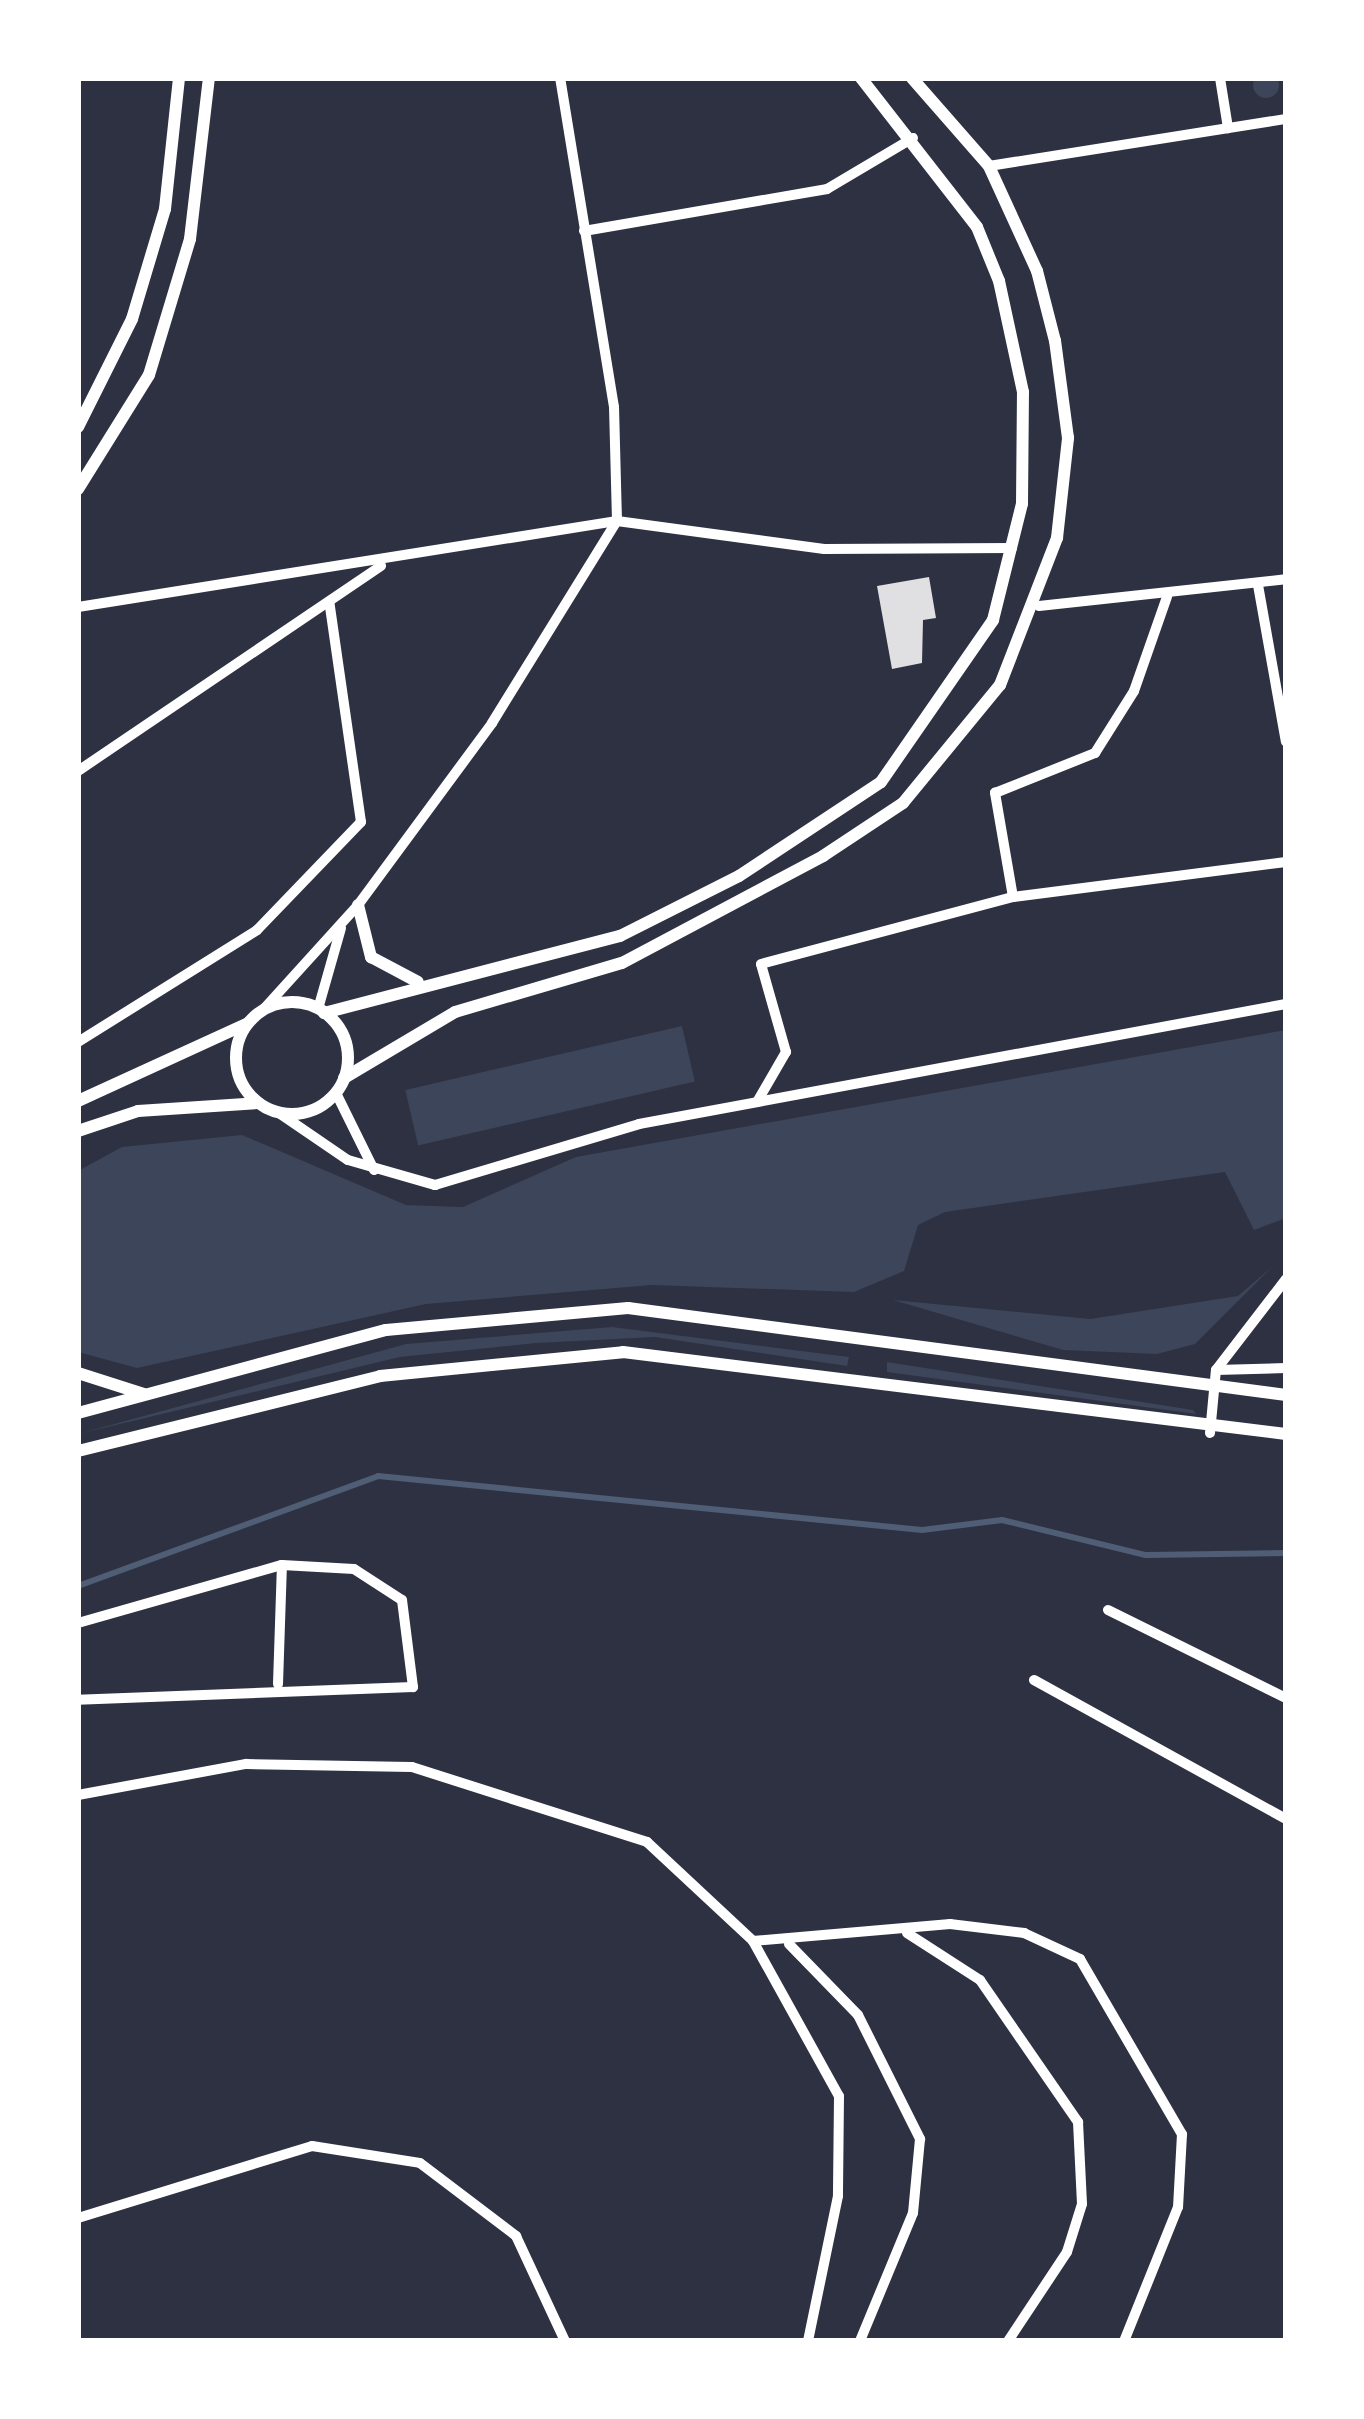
<!DOCTYPE html>
<style>
body{margin:0}
#map{position:relative;width:1364px;height:2419px;overflow:hidden;background:#2d3142;font-family:"Fira Sans Condensed",sans-serif}
div>[style]{position:absolute}
[style*='--x']{left:calc(var(--x)*1px);top:calc(var(--y)*1px);width:calc(var(--w)*1px);rotate:calc(var(--a)*1deg)}
.green>*{inset:0;background:#3c4559;transform-origin:0 0}
.round{border-radius:50%}
.stream>*{height:6px;margin:-3px;padding:0 3px;transform-origin:3px;border-radius:3px;background:#4f5d75}
.building>*{inset:0;background:#e0e0e3}
.minor>*{height:10px;margin:-5px;padding:0 5px;transform-origin:5px;border-radius:5px;background:#fff}
.tertiary>*{height:12px;margin:-6px;padding:0 6px;transform-origin:6px;border-radius:6px;background:#fff}
.tertiary>.ring{margin:-6px;padding:0;box-sizing:content-box;background:none;border:12px solid #fff;border-radius:50%}
span{translate:-50% -50%;white-space:nowrap;text-align:center;line-height:1.15;-webkit-text-stroke:9px #fff;paint-order:stroke}
.frame{position:absolute;inset:0;border:81px solid #fff;pointer-events:none}
</style>
<div id="map">
<div class="green">
<i class="round" style="left:1253px;top:72px;width:26px;height:26px"></i>
<i style="left:682px;top:1026px;width:57px;height:284px;rotate:77deg"></i>
<i style="clip-path:polygon(1286px 1030px,1286px 1218px,1254px 1230px,1225px 1172px,945px 1212px,918px 1225px,904px 1271px,854px 1292px,652px 1285px,426px 1304px,137px 1368px,78px 1352px,78px 1171px,122px 1147px,242px 1135px,406px 1205px,463px 1207px,576px 1157px)"></i>
<i style="clip-path:polygon(1272px 1267px,1195px 1344px,1157px 1354px,1063px 1350px,893px 1300px,1090px 1319px,1238px 1296px)"></i>
<i style="clip-path:polygon(612px 1327px,849px 1357px,847px 1366px,655px 1337px,536px 1343px,400px 1357px,78px 1434px,406px 1344px)"></i>
<i style="clip-path:polygon(887px 1362px,1193px 1410px,1196px 1414px,887px 1372px)"></i>
</div>
<div class="stream">
<i style="--x:78;--y:1586;--w:320;--a:-20.1"></i>
<i style="--x:378;--y:1476;--w:547;--a:5.67"></i>
<i style="--x:922;--y:1530;--w:81;--a:-7.1"></i>
<i style="--x:1002;--y:1520;--w:148;--a:13.7"></i>
<i style="--x:1146;--y:1555;--w:140;--a:-0.8"></i>
</div>
<div class="building">
<i style="clip-path:polygon(929px 577px,936px 618px,923px 620px,922px 663px,892px 669px,877px 586px)"></i>
</div>
<div class="minor">
<i style="--x:1220;--y:78;--w:51;--a:80.9"></i>
<i style="--x:989;--y:166;--w:301;--a:-9"></i>
<i style="--x:584;--y:231;--w:247;--a:-9.8"></i>
<i style="--x:827;--y:189;--w:100;--a:-30.7"></i>
<i style="--x:1258;--y:585;--w:159;--a:79.9"></i>
<i style="--x:1039;--y:606;--w:248;--a:-6.2"></i>
<i style="--x:78;--y:607;--w:546;--a:-9.07"></i>
<i style="--x:617;--y:521;--w:209;--a:7.7"></i>
<i style="--x:824;--y:549;--w:188;--a:-0.3"></i>
<i style="--x:78;--y:771;--w:366;--a:-34.1"></i>
<i style="--x:1013;--y:897;--w:106;--a:-99.8"></i>
<i style="--x:995;--y:793;--w:108;--a:-21.8"></i>
<i style="--x:1095;--y:753;--w:73;--a:-57.8"></i>
<i style="--x:1134;--y:691;--w:100;--a:-70.7"></i>
<i style="--x:318;--y:1009;--w:84;--a:-74.1"></i>
<i style="--x:261;--y:1012;--w:144;--a:-47.8"></i>
<i style="--x:358;--y:905;--w:226;--a:-53.6"></i>
<i style="--x:492;--y:723;--w:238;--a:-58.3"></i>
<i style="--x:617;--y:521;--w:114;--a:-91.5"></i>
<i style="--x:614;--y:407;--w:333;--a:-99.3"></i>
<i style="--x:78;--y:1042;--w:211;--a:-32"></i>
<i style="--x:257;--y:930;--w:150;--a:-46.1"></i>
<i style="--x:361;--y:822;--w:223;--a:-98.2"></i>
<i style="--x:336;--y:1093;--w:86;--a:63.7"></i>
<i style="--x:757;--y:1102;--w:58;--a:-59.9"></i>
<i style="--x:786;--y:1052;--w:91;--a:-105.9"></i>
<i style="--x:761;--y:964;--w:261;--a:-14.9"></i>
<i style="--x:1013;--y:897;--w:275;--a:-7.3"></i>
<i style="--x:279;--y:1113;--w:83;--a:34.3"></i>
<i style="--x:348;--y:1160;--w:91;--a:16"></i>
<i style="--x:435;--y:1185;--w:213;--a:-16.6"></i>
<i style="--x:639;--y:1124;--w:658;--a:-10.51"></i>
<i style="--x:1216;--y:1370;--w:70;--a:-1.6"></i>
<i style="--x:1210;--y:1433;--w:63;--a:-84.6"></i>
<i style="--x:1216;--y:1370;--w:115;--a:-52.4"></i>
<i style="--x:1108;--y:1610;--w:199;--a:26.3"></i>
<i style="--x:78;--y:1623;--w:212;--a:-15.9"></i>
<i style="--x:282;--y:1565;--w:72;--a:3.2"></i>
<i style="--x:354;--y:1569;--w:57;--a:32.9"></i>
<i style="--x:402;--y:1600;--w:88;--a:82.8"></i>
<i style="--x:413;--y:1687;--w:335;--a:177.8"></i>
<i style="--x:1034;--y:1680;--w:288;--a:28.9"></i>
<i style="--x:278;--y:1684;--w:119;--a:-88.1"></i>
<i style="--x:78;--y:1795;--w:171;--a:-10.5"></i>
<i style="--x:246;--y:1764;--w:166;--a:1"></i>
<i style="--x:412;--y:1767;--w:247;--a:17.7"></i>
<i style="--x:647;--y:1842;--w:145;--a:43"></i>
<i style="--x:753;--y:1941;--w:177;--a:61"></i>
<i style="--x:839;--y:2096;--w:100;--a:90.6"></i>
<i style="--x:838;--y:2196;--w:148;--a:101.7"></i>
<i style="--x:907;--y:1933;--w:87;--a:32.8"></i>
<i style="--x:980;--y:1980;--w:173;--a:55.4"></i>
<i style="--x:1078;--y:2122;--w:82;--a:87.2"></i>
<i style="--x:1082;--y:2204;--w:50;--a:107.4"></i>
<i style="--x:1067;--y:2252;--w:107;--a:123.5"></i>
<i style="--x:753;--y:1941;--w:198;--a:-4.9"></i>
<i style="--x:950;--y:1924;--w:75;--a:6.9"></i>
<i style="--x:1024;--y:1933;--w:62;--a:24.9"></i>
<i style="--x:1080;--y:1959;--w:203;--a:59.8"></i>
<i style="--x:1182;--y:2134;--w:73;--a:93.1"></i>
<i style="--x:1178;--y:2207;--w:144;--a:111.9"></i>
<i style="--x:789;--y:1944;--w:99;--a:45.8"></i>
<i style="--x:858;--y:2015;--w:139;--a:63.4"></i>
<i style="--x:920;--y:2139;--w:74;--a:95.4"></i>
<i style="--x:913;--y:2213;--w:139;--a:112.5"></i>
<i style="--x:78;--y:2218;--w:245;--a:-17.1"></i>
<i style="--x:312;--y:2146;--w:109;--a:8.9"></i>
<i style="--x:420;--y:2163;--w:121;--a:37.2"></i>
<i style="--x:516;--y:2236;--w:116;--a:65"></i>
</div>
<div class="tertiary">
<i style="--x:78;--y:427;--w:121;--a:-63.4"></i>
<i style="--x:132;--y:319;--w:115;--a:-73.3"></i>
<i style="--x:165;--y:209;--w:132;--a:-83.9"></i>
<i style="--x:78;--y:489;--w:134;--a:-58.1"></i>
<i style="--x:149;--y:375;--w:142;--a:-73.2"></i>
<i style="--x:190;--y:239;--w:162;--a:-83.3"></i>
<i style="--x:358;--y:905;--w:54;--a:76"></i>
<i style="--x:371;--y:957;--w:53;--a:28"></i>
<i class="ring" style="left:236px;top:1002px;width:100px;height:100px"></i>
<i style="--x:324;--y:1013;--w:306;--a:-14.6"></i>
<i style="--x:620;--y:936;--w:133;--a:-26.8"></i>
<i style="--x:739;--y:876;--w:170;--a:-33.5"></i>
<i style="--x:881;--y:782;--w:197;--a:-55.3"></i>
<i style="--x:993;--y:620;--w:120;--a:-76"></i>
<i style="--x:1022;--y:504;--w:112;--a:-89.5"></i>
<i style="--x:1023;--y:392;--w:114;--a:-102.2"></i>
<i style="--x:999;--y:281;--w:58;--a:-112.2"></i>
<i style="--x:977;--y:227;--w:189;--a:-127.9"></i>
<i style="--x:344;--y:1078;--w:129;--a:-30.7"></i>
<i style="--x:455;--y:1012;--w:174;--a:-16.4"></i>
<i style="--x:622;--y:963;--w:228;--a:-28"></i>
<i style="--x:823;--y:856;--w:96;--a:-33.5"></i>
<i style="--x:903;--y:803;--w:153;--a:-50.6"></i>
<i style="--x:1000;--y:685;--w:158;--a:-68.8"></i>
<i style="--x:1057;--y:538;--w:101;--a:-83.7"></i>
<i style="--x:1068;--y:438;--w:98;--a:-97.6"></i>
<i style="--x:1055;--y:341;--w:72;--a:-104.4"></i>
<i style="--x:1037;--y:271;--w:115;--a:-114.6"></i>
<i style="--x:989;--y:166;--w:117;--a:-131.2"></i>
<i style="--x:78;--y:1101;--w:187;--a:-24.6"></i>
<i style="--x:78;--y:1131;--w:63;--a:-18.4"></i>
<i style="--x:138;--y:1111;--w:120;--a:-3.8"></i>
<i style="--x:78;--y:1373;--w:69;--a:17.7"></i>
<i style="--x:78;--y:1413;--w:319;--a:-15.1"></i>
<i style="--x:386;--y:1330;--w:243;--a:-5.2"></i>
<i style="--x:628;--y:1308;--w:664;--a:7.53"></i>
<i style="--x:78;--y:1451;--w:311;--a:-13.9"></i>
<i style="--x:380;--y:1376;--w:244;--a:-5.6"></i>
<i style="--x:623;--y:1352;--w:668;--a:7.05"></i>
</div>
<div class="frame"></div>
</div>
